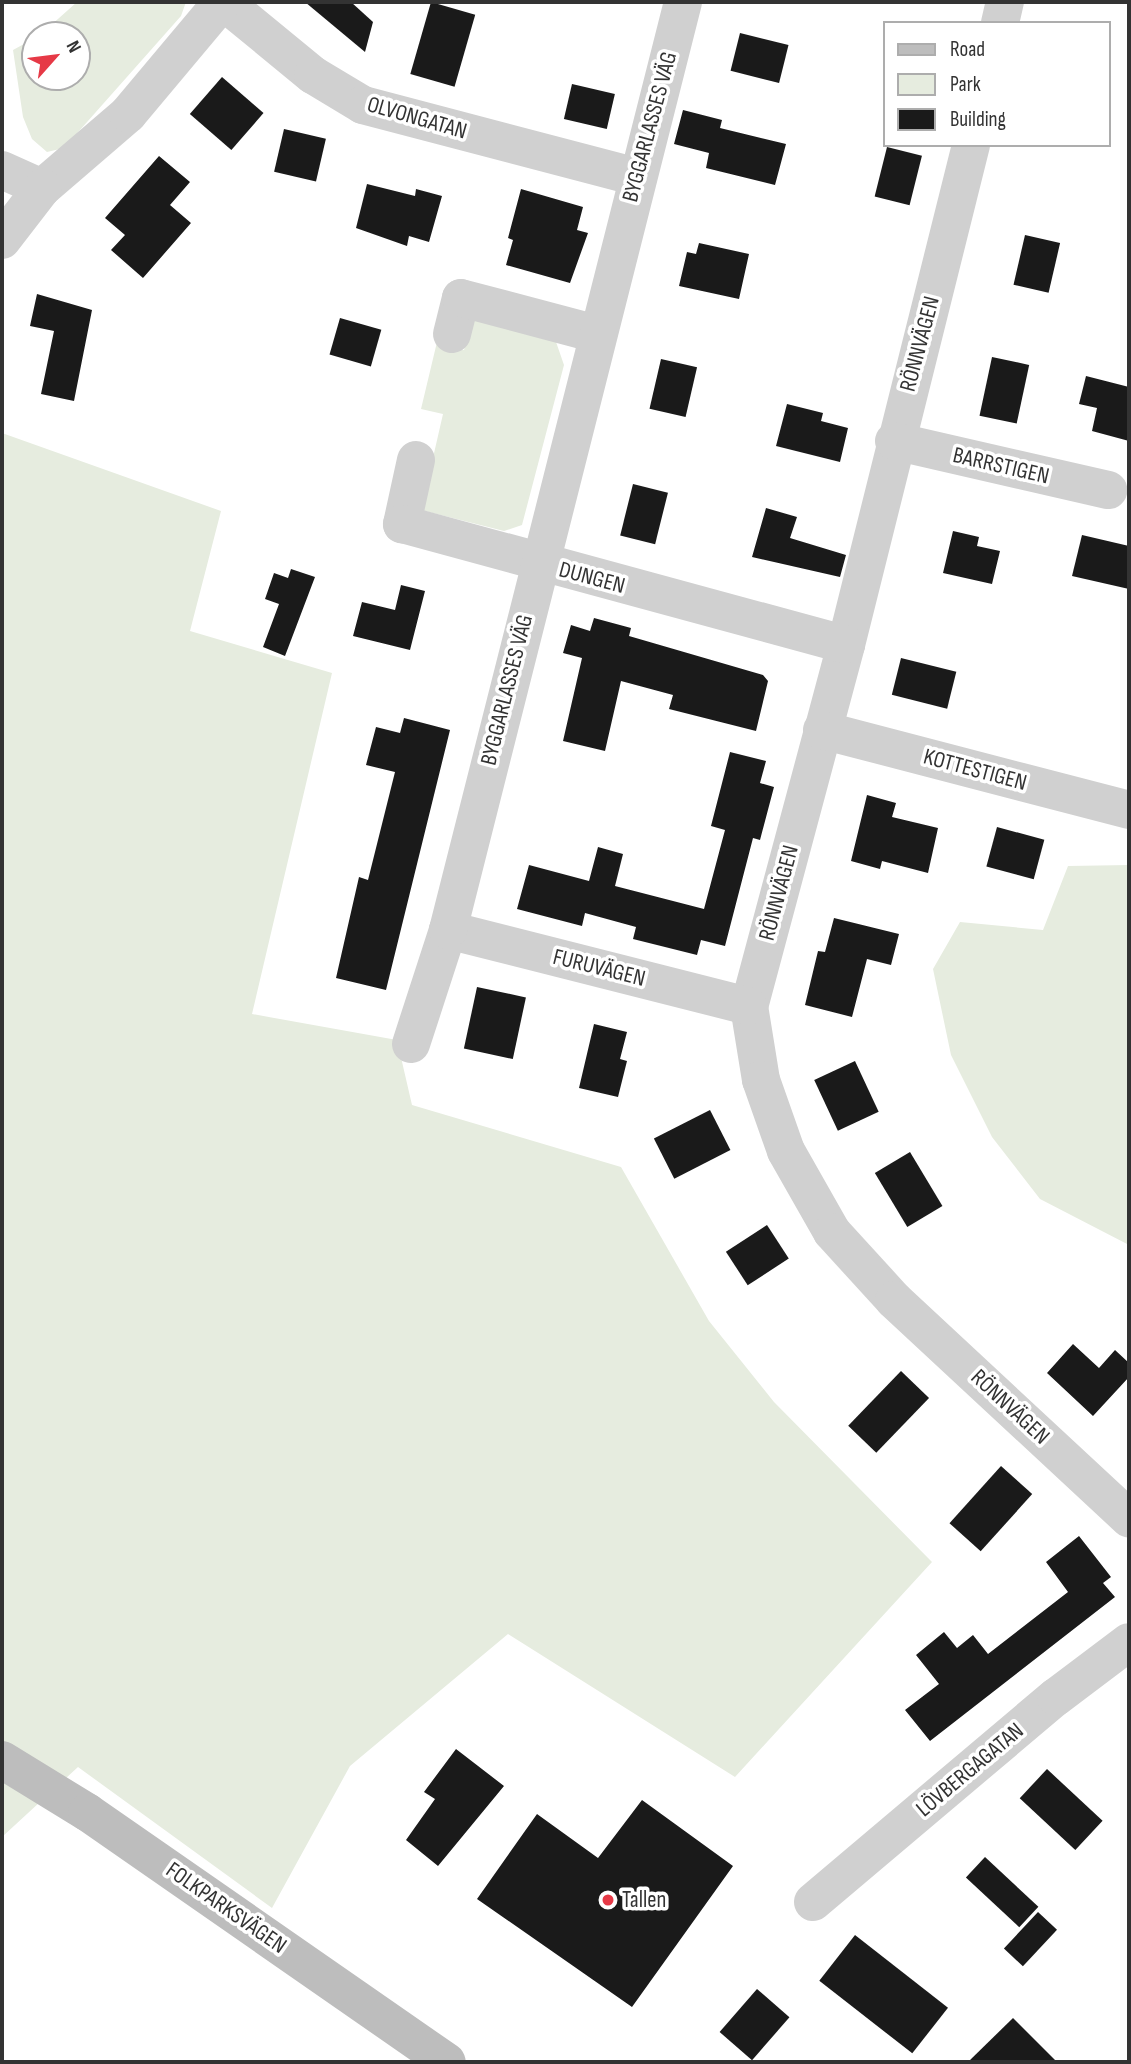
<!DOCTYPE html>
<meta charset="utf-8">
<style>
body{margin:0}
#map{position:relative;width:1131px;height:2064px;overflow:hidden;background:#fff;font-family:"Sofia Sans Condensed",sans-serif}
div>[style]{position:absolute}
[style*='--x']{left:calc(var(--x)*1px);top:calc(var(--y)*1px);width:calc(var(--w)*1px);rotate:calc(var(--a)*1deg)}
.green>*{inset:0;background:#e6ecdf}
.building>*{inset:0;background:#1a1a1a;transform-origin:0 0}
.street>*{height:38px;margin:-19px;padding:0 19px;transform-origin:19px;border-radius:19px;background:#d0d0d0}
.secondary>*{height:38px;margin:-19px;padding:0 19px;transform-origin:19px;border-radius:19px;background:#bdbdbd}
.dots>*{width:19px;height:19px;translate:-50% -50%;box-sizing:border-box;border:4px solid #fff;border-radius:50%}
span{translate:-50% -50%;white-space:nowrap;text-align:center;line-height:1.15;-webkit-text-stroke:7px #fff;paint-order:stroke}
.street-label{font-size:23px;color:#333}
.poi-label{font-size:23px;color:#333}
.left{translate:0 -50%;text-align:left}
.frame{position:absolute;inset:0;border:4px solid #333;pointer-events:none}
.legend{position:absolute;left:883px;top:21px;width:228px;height:126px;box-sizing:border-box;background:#fff;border:2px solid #adadad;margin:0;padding:9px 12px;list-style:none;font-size:21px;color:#333}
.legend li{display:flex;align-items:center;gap:14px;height:35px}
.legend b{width:35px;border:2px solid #adadad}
.north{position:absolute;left:21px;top:21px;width:70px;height:70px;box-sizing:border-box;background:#fff;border:2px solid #adadad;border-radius:50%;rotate:62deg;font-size:19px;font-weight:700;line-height:28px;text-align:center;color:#333}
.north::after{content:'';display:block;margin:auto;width:24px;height:32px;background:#e63946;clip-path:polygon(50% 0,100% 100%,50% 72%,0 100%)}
</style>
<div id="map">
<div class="green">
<i style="clip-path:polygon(77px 2px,186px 2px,181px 16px,64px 148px,47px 152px,32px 139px,23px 117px,13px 50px,35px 38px,35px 77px,77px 77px,77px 35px,40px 35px)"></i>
<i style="clip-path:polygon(473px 320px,555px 339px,564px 365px,522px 525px,504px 531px,421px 510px,443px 414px,421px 409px,437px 342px,464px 350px)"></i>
<i style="clip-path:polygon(2px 433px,221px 511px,190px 631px,332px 673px,252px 1014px,397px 1040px,412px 1105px,621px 1167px,709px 1321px,774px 1402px,932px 1562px,735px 1777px,508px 1634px,350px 1766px,272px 1908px,78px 1767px,2px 1837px)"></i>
<i style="clip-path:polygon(1129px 865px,1129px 1245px,1040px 1199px,992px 1137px,951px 1055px,933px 969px,960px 922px,1043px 930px,1068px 866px)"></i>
</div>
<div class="building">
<i style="clip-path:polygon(305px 2px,351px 2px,373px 22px,365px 52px)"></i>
<i style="left:431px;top:2px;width:46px;height:75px;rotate:16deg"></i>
<i style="left:740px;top:33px;width:50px;height:39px;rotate:14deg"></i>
<i style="left:222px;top:77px;width:55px;height:49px;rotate:41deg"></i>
<i style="left:572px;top:84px;width:44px;height:36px;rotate:13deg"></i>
<i style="clip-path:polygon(683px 110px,722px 120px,720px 128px,786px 144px,775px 185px,706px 168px,709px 153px,674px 144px)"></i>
<i style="left:284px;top:129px;width:43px;height:44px;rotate:13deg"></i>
<i style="left:887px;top:147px;width:36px;height:51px;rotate:14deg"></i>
<i style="clip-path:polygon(159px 156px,190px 182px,170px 205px,191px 223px,143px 278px,111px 250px,125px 235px,105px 218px)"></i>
<i style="clip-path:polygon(367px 184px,415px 196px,416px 189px,442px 196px,429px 242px,409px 236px,407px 246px,356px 228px)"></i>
<i style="clip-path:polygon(521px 189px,583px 207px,577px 230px,588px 233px,570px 283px,506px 265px,513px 240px,508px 238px)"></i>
<i style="left:1025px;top:235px;width:36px;height:51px;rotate:13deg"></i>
<i style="clip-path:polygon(699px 243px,749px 254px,739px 299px,679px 286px,687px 252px,696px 254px)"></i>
<i style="clip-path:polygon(37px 294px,92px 310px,74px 401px,41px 394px,54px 331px,30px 326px)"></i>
<i style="left:340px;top:318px;width:43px;height:38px;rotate:16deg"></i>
<i style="left:992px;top:357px;width:38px;height:60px;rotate:12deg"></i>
<i style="left:661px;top:359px;width:37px;height:51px;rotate:13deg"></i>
<i style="clip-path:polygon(1086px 376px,1129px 387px,1129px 441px,1092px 431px,1097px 408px,1079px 404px)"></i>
<i style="clip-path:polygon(787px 404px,823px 413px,821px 421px,848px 428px,840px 462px,776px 446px)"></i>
<i style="left:633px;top:484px;width:36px;height:53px;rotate:14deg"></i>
<i style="clip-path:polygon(766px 508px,797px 517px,790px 538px,846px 555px,840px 577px,752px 557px)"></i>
<i style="clip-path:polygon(953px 531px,979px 537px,977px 546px,1000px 551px,992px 584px,943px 573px)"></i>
<i style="clip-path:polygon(1082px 535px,1129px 546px,1129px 589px,1072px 576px)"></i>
<i style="clip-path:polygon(291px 569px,315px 577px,285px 656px,263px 647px,279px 604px,265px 599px,274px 573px,288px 578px)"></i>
<i style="clip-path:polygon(401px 585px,425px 591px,410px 650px,353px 636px,362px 602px,395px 610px)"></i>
<i style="clip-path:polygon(594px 618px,631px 628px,629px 636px,763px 675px,768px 681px,756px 731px,669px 709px,673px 695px,621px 681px,605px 751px,563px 741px,582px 658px,563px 653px,571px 625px,590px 631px)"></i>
<i style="left:901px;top:658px;width:57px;height:38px;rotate:14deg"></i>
<i style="clip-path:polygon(404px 718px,450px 730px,386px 990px,336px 978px,359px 877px,368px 880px,395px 772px,366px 765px,376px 727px,400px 733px)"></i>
<i style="clip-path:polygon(730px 752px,766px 761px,760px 783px,774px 787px,760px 840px,753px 838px,725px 946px,701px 940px,697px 955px,633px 939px,636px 927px,585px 913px,582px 926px,517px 909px,529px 865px,589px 881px,598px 847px,623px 854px,615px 886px,704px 909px,725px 830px,711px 826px)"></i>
<i style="clip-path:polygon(867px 795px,896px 803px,892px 817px,938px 828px,928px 873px,882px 861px,880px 869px,851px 861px)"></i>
<i style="left:997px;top:827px;width:49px;height:41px;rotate:15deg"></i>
<i style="clip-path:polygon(834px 918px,899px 934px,891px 965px,867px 959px,852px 1017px,805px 1005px,818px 951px,825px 952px)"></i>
<i style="left:477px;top:987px;width:50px;height:63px;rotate:12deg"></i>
<i style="clip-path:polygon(594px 1024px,627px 1032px,620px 1059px,627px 1061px,618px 1097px,579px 1088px)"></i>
<i style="left:855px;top:1061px;width:56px;height:45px;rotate:65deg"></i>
<i style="left:710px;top:1110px;width:45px;height:63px;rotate:63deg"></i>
<i style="left:910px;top:1152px;width:63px;height:41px;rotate:59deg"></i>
<i style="left:767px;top:1225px;width:40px;height:49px;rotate:57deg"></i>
<i style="clip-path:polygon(1073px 1344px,1099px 1368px,1115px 1350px,1129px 1363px,1129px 1377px,1093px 1416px,1047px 1373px)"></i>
<i style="left:901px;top:1371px;width:39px;height:76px;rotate:44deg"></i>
<i style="left:1001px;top:1466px;width:42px;height:77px;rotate:42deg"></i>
<i style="clip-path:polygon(1079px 1536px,1111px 1577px,1103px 1583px,1115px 1597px,930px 1741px,905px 1710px,939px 1684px,916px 1655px,944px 1632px,957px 1648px,973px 1635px,988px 1654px,1068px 1592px,1046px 1562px)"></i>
<i style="clip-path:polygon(456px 1749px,504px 1786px,438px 1866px,406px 1840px,435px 1799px,424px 1792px)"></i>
<i style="left:1047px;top:1769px;width:76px;height:40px;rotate:43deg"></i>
<i style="clip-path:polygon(642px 1800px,733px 1866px,632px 2007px,477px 1899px,537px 1814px,598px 1858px)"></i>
<i style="left:985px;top:1857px;width:73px;height:28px;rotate:43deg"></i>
<i style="left:1038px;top:1912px;width:26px;height:50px;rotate:43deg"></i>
<i style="left:855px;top:1935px;width:118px;height:58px;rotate:38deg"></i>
<i style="left:757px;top:1989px;width:43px;height:57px;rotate:41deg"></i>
<i style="clip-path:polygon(1013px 2018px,1057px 2062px,968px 2062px)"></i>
</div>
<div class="street">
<i style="--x:224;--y:2;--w:115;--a:39.4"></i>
<i style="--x:313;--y:75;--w:58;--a:31"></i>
<i style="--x:363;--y:105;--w:283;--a:14.7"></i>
<i style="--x:1000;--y:23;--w:22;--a:-77"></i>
<i style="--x:971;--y:145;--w:515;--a:104.04"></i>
<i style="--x:846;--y:645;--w:374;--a:105"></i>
<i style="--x:749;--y:1006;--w:75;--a:80.8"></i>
<i style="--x:761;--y:1080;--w:75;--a:70.6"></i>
<i style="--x:786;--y:1151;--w:93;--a:60.4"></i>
<i style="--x:832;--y:1232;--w:92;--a:47.6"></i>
<i style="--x:894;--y:1300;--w:321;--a:42.9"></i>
<i style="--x:2;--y:170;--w:44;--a:24.2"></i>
<i style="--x:42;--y:188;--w:113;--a:-40.7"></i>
<i style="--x:128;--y:114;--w:146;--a:-50"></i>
<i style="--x:2;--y:240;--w:66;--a:-52.4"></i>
<i style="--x:452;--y:334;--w:37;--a:-76"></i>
<i style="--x:461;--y:298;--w:141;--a:14.8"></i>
<i style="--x:894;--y:441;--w:220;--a:12.9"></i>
<i style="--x:416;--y:460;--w:66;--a:102.3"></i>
<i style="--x:402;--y:524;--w:460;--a:15.2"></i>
<i style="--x:822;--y:730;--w:317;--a:14.6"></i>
<i style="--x:448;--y:930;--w:310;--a:14.2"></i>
<i style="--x:411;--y:1044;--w:120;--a:-72"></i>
<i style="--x:448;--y:930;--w:957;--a:-75.79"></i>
<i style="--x:813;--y:1902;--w:318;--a:-40.2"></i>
<i style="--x:1056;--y:1697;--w:91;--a:-37"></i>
</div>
<div class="secondary">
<i style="--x:2;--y:1760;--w:100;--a:31.5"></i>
<i style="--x:87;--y:1812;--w:438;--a:34.8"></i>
</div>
<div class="dots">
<i style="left:608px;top:1900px;background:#e63946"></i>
</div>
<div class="street-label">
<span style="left:417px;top:118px;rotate:16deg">OLVONGATAN</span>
<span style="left:650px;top:127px;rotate:-75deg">BYGGARLASSES VÄG</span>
<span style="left:920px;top:344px;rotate:-75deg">RÖNNVÄGEN</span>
<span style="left:1001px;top:466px;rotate:13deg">BARRSTIGEN</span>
<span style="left:592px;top:578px;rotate:15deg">DUNGEN</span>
<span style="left:507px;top:690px;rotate:-76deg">BYGGARLASSES VÄG</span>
<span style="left:975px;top:770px;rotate:15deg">KOTTESTIGEN</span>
<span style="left:779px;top:893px;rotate:-75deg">RÖNNVÄGEN</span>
<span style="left:599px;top:968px;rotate:14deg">FURUVÄGEN</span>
<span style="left:1010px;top:1407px;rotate:43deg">RÖNNVÄGEN</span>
<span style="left:970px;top:1770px;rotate:-40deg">LÖVBERGAGATAN</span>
<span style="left:226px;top:1908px;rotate:35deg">FOLKPARKSVÄGEN</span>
</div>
<div class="poi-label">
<span class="left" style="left:622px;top:1900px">Tallen</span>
</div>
<div class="frame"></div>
<ul class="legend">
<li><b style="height:9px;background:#bdbdbd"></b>Road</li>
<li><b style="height:19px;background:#e6ecdf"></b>Park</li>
<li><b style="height:19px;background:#1a1a1a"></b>Building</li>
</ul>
<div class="north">N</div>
</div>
